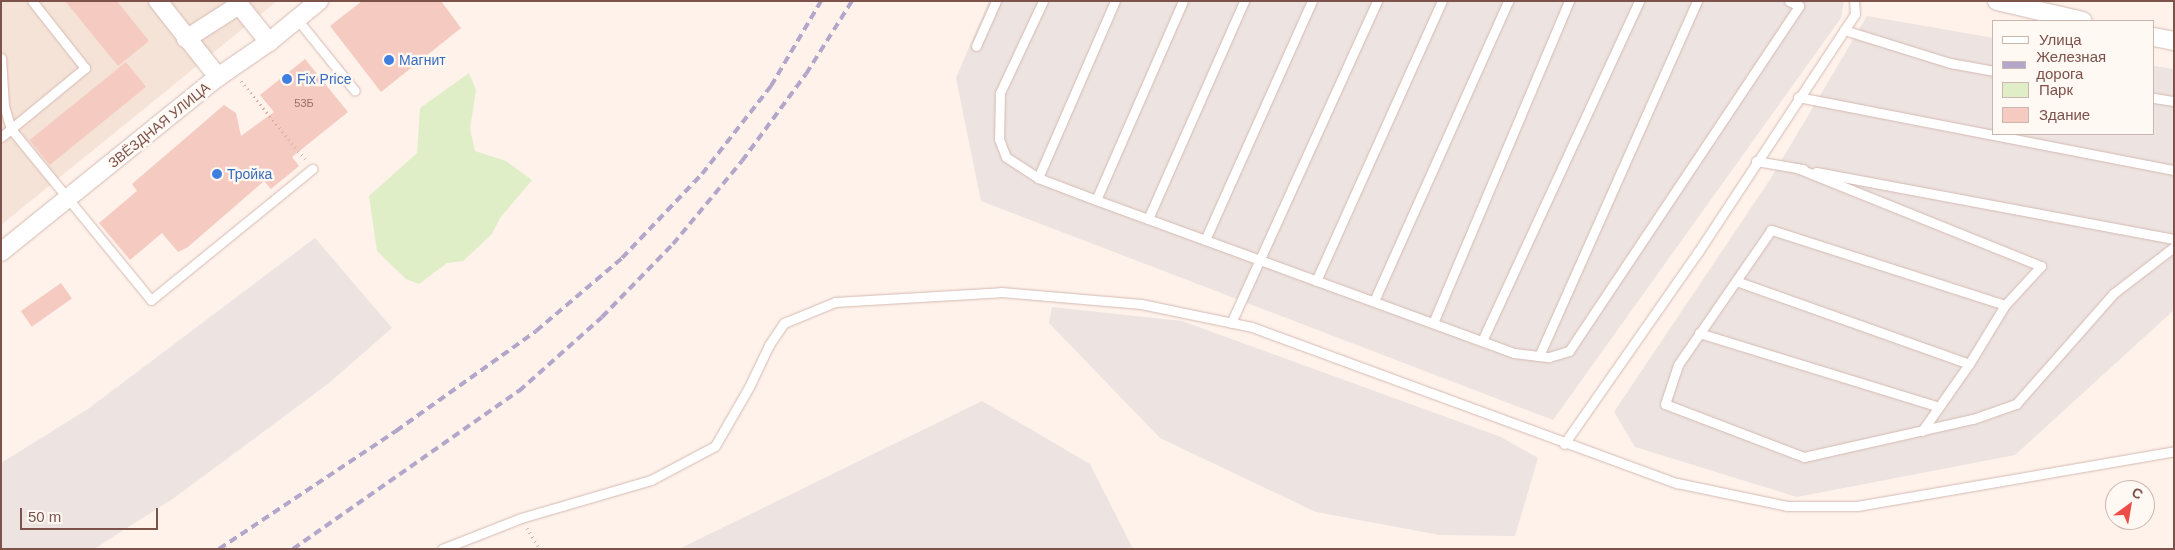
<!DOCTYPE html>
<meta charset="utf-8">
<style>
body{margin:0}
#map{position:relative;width:2175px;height:550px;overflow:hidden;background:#fef2eb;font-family:Arial,sans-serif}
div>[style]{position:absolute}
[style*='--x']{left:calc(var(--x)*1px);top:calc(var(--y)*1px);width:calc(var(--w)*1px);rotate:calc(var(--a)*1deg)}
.residential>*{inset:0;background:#f6e3d8}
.industrial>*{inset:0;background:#ede3e0}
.green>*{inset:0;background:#dfeec7}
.building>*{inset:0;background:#f5cac0;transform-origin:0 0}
.path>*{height:3px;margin-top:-1.5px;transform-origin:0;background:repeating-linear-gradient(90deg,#dbada2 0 1px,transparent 0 5px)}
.roads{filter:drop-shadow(0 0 1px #d4b9b1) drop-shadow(0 0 1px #d4b9b1)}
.lane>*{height:9px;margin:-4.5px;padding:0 4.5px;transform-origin:4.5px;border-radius:4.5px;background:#fff}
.street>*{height:18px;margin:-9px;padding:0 9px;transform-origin:9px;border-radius:9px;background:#fff}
.rail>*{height:4px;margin-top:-2px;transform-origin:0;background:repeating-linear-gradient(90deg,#b2a6ca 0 8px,transparent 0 13px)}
.dots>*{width:14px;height:14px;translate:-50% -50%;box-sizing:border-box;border:2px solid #fff8f3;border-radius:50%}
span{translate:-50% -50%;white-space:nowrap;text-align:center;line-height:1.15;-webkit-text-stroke:4.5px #fff8f3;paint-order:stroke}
.number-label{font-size:11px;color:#9a7068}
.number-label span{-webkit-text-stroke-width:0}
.shop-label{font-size:14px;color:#366cbe}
.left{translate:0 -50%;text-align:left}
.street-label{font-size:14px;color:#7c524b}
.frame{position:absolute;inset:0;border:2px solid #7c524b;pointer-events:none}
.legend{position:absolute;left:1992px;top:20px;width:162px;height:115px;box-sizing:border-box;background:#fff8f3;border:1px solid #cbb6b0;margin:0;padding:6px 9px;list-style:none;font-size:15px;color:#7c524b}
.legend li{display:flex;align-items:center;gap:10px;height:25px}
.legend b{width:25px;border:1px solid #cbb6b0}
.north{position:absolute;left:2105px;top:480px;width:50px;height:50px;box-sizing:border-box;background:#fff8f3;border:1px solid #cbb6b0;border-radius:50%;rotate:32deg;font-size:14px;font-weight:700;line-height:20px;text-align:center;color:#7c524b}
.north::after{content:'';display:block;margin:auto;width:18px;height:22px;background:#ee4c49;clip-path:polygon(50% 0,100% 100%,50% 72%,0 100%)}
.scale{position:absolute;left:20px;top:508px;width:138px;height:22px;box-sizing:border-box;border:2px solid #7c524b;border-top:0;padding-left:6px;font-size:15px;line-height:18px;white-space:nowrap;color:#7c524b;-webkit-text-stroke:4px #fff8f3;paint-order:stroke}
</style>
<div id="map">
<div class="residential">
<i style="clip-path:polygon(1px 1px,277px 1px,1px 225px)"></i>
</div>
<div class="industrial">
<i style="clip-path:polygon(989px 1px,1844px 1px,1841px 18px,1553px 420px,981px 201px,956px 78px)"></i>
<i style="clip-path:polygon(1867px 16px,1994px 38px,1994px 134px,2154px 134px,2154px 66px,2174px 69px,2174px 310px,2015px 455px,1797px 497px,1635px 447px,1614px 412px,1771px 178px)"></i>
<i style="clip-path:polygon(315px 238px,392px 328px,329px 383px,174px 498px,94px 549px,1px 549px,1px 463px,88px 409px)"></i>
<i style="clip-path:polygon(1052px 307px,1182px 321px,1501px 437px,1538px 458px,1515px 536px,1440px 535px,1316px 512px,1160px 438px,1049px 323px)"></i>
<i style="clip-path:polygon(982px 401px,1090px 464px,1133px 549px,679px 549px)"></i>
</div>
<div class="green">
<i style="clip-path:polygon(469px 73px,476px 90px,470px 129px,475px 151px,506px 161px,532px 180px,500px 218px,492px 234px,463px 261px,447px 263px,419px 284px,406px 279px,377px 251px,369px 196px,417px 153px,420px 108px)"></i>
</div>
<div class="building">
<i style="clip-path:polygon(65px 1px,117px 1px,149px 41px,118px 66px)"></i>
<i style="clip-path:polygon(362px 1px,441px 1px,461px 28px,381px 92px,330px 26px)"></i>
<i style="clip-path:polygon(305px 59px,348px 112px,292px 157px,299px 166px,271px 189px,264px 181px,188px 247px,178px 252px,162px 233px,130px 260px,99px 223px,137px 191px,132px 184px,224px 105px,236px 113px,241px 136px,274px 112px,260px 95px)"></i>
<i style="left:126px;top:62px;width:32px;height:124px;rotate:51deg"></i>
<i style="left:61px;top:283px;width:19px;height:49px;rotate:55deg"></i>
</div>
<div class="path">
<i style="--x:241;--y:81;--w:101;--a:50.6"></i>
<i style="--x:527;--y:528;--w:25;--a:58"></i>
</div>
<div class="roads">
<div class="lane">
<i style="--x:1043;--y:1;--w:102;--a:115.1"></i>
<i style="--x:1000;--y:93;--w:46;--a:91.2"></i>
<i style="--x:999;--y:139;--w:19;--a:69"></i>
<i style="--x:1006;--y:157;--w:38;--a:33"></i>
<i style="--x:1038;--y:178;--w:62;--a:20.8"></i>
<i style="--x:1096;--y:200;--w:445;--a:20.1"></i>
<i style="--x:1514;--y:353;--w:35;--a:7"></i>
<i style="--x:1549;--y:357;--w:21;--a:-17"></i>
<i style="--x:1569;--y:351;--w:415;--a:-56.3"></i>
<i style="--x:1799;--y:6;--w:11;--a:-153"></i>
<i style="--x:297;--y:19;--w:92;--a:51.1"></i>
<i style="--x:1844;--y:30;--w:111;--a:17.3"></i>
<i style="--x:1950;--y:63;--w:45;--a:10.3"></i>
<i style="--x:976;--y:46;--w:49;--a:-66"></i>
<i style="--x:1;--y:58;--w:48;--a:86.4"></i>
<i style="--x:4;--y:106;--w:24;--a:73"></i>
<i style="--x:11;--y:129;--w:221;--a:50.7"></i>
<i style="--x:151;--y:300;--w:208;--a:-39.1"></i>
<i style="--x:1798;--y:97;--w:383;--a:11"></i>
<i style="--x:2154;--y:98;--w:20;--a:9"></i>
<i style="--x:1;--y:137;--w:109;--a:-39.4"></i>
<i style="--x:85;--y:68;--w:85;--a:-128.3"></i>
<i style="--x:1756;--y:161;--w:48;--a:9.7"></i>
<i style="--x:1797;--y:168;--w:263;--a:21.9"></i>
<i style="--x:2041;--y:266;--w:53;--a:132.7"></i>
<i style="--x:2005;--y:305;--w:69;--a:121.4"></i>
<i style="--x:1969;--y:364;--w:82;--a:125"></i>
<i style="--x:1816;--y:172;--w:364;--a:10.6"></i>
<i style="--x:1038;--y:178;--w:193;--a:-66.5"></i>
<i style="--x:1096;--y:200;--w:217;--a:-66.4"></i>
<i style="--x:1148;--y:219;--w:238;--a:-66.2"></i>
<i style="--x:1205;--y:240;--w:262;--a:-65.9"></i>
<i style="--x:1316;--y:281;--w:307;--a:-65.8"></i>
<i style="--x:1736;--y:281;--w:247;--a:19.6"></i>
<i style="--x:1374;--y:301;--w:329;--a:-65.9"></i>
<i style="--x:2005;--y:305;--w:246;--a:-162.2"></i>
<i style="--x:1771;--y:230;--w:164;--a:124.6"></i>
<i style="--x:1678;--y:365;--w:41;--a:108.4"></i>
<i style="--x:1665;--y:404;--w:149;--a:20.9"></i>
<i style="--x:1804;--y:457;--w:173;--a:-12.7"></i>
<i style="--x:1973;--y:419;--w:46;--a:-19.2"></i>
<i style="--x:2016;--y:404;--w:148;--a:-48.6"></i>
<i style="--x:2114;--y:293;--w:76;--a:-37.5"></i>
<i style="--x:1231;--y:323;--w:354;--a:-65.6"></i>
<i style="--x:1433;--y:323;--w:350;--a:-67.1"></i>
<i style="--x:1699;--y:333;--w:249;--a:17.1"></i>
<i style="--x:1482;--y:341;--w:374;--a:-65.2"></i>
<i style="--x:1539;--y:356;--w:389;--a:-66"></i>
<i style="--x:1564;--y:444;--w:234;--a:-55.1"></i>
<i style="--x:1698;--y:252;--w:285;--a:-56.6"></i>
<i style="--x:1855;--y:14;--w:13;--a:-94"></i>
<i style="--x:442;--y:549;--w:85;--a:-21.4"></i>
<i style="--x:521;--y:518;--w:135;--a:-16.3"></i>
<i style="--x:651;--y:480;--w:72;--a:-28"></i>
<i style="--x:715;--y:446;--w:68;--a:-60"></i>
<i style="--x:749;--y:387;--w:47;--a:-64.5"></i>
<i style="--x:769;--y:345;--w:27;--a:-56"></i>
<i style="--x:784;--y:323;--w:55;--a:-22.4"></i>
<i style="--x:835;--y:302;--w:166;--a:-3.4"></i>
<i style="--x:1001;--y:292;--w:141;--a:4.9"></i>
<i style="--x:1141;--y:304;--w:113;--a:11.7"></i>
<i style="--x:1252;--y:327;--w:453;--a:20.2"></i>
<i style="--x:1677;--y:483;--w:112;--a:11.8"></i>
<i style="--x:1787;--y:506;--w:70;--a:0"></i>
<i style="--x:1857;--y:506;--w:322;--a:-9.8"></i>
</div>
<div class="street">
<i style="--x:158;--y:1;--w:97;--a:51.7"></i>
<i style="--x:236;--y:1;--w:53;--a:51.2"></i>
<i style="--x:1997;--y:1;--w:88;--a:13.1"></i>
<i style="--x:2154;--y:37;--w:20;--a:11"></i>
<i style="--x:186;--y:39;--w:63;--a:-32.7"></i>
<i style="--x:1;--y:252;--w:279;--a:-38.9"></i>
<i style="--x:218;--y:77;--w:62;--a:-34.5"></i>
<i style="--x:269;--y:42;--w:65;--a:-39.4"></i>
</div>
</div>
<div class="rail">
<i style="--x:219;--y:549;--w:213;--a:-33.7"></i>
<i style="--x:396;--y:431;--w:172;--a:-35.5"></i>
<i style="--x:536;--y:331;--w:113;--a:-40.3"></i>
<i style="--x:622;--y:258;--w:116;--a:-46.4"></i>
<i style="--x:702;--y:174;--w:112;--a:-51.9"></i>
<i style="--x:771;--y:86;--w:99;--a:-59.5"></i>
<i style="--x:293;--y:549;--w:276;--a:-35"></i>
<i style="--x:519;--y:391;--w:111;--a:-41.7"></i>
<i style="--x:602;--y:317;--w:102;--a:-45.8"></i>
<i style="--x:673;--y:244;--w:108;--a:-50.3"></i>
<i style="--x:742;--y:161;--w:108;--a:-53.7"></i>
<i style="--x:806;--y:74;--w:86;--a:-57.8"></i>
</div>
<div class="dots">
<i style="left:389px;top:60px;background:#3f7fe0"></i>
<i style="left:287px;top:79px;background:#3f7fe0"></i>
<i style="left:217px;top:174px;background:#3f7fe0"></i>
</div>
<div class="number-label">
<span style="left:304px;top:103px">53Б</span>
</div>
<div class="shop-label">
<span class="left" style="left:399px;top:60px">Магнит</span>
<span class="left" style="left:297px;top:79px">Fix Price</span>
<span class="left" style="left:227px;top:174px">Тройка</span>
</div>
<div class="street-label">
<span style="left:159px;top:125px;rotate:-39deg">ЗВЁЗДНАЯ УЛИЦА</span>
</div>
<div class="frame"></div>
<ul class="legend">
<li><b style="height:6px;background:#fff"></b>Улица</li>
<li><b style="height:6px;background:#b2a6ca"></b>Железная дорога</li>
<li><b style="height:14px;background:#dfeec7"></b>Парк</li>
<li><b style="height:14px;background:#f5cac0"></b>Здание</li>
</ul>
<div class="north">С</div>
<div class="scale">50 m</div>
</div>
